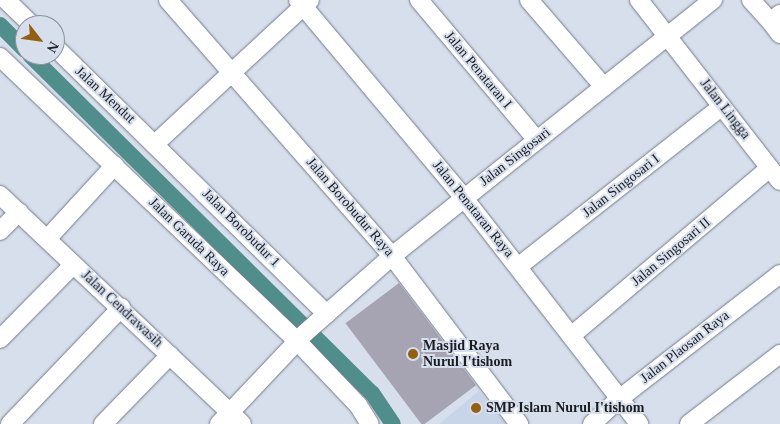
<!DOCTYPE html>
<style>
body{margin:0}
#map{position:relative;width:780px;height:424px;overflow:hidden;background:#d7dfed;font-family:Georgia,serif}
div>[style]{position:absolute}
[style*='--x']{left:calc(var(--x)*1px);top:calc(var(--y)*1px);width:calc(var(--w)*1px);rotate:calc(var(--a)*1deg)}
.built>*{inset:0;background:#c8d4e8}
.canal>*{height:16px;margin:-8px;padding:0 8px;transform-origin:8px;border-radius:8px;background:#508e8c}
.building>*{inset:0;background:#a6a3b2;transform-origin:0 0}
.roads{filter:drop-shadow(0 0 1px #737a87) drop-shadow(0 0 1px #737a87)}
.street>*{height:18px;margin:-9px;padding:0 9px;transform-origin:9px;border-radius:9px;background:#fff}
.dots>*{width:14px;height:14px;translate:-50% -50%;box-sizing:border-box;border:2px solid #d7dfed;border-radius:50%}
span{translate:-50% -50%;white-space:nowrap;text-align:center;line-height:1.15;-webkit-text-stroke:4px #d7dfed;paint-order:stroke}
.street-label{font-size:14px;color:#191c21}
.poi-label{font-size:14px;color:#191c21;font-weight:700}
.left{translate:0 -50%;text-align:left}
.north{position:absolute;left:15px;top:15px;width:50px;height:50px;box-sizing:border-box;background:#d7dfed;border:1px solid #8b919b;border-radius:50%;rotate:120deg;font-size:14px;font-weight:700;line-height:20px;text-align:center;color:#191c21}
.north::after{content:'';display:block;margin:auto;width:18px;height:22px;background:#926010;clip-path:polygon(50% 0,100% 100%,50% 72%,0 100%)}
</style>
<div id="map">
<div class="built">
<i style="clip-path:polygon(479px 391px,506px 424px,439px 424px)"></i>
</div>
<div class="canal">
<i style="--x:0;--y:25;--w:35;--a:45"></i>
<i style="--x:30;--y:55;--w:481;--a:44.7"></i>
<i style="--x:372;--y:393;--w:37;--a:56"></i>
</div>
<div class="building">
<i style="left:399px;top:283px;width:128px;height:67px;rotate:53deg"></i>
</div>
<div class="roads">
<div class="street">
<i style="--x:6;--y:0;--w:36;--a:44"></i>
<i style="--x:168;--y:0;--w:340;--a:48.8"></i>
<i style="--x:392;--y:256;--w:211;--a:52.9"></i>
<i style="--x:298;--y:0;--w:258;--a:50"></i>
<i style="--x:464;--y:198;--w:286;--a:52.2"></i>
<i style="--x:419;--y:0;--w:183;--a:49.9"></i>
<i style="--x:529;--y:0;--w:115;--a:49.2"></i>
<i style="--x:639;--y:0;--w:229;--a:52.1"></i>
<i style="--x:751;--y:0;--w:30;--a:48"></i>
<i style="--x:771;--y:22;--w:12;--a:-42"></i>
<i style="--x:771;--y:22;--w:15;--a:53"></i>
<i style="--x:55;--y:47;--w:381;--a:44.5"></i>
<i style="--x:0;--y:57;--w:411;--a:43.7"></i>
<i style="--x:297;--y:341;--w:88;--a:46.4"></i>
<i style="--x:358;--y:405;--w:22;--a:58"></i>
<i style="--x:156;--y:143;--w:210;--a:-42.9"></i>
<i style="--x:0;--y:195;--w:333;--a:43.4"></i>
<i style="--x:0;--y:231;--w:27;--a:-45"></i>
<i style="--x:47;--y:239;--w:100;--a:-47.4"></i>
<i style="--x:519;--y:266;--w:258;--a:-38.2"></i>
<i style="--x:571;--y:336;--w:260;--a:-40.2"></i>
<i style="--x:0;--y:339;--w:104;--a:-45.4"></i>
<i style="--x:10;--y:424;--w:161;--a:-46.3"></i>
<i style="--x:103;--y:424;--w:96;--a:-45.8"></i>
<i style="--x:219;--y:424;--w:125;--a:-46.6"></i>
<i style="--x:305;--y:333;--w:116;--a:-41.5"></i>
<i style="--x:392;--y:256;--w:411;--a:-38.6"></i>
<i style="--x:592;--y:424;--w:37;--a:-43"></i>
<i style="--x:619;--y:399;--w:204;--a:-37.8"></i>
<i style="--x:689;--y:424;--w:115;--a:-37.6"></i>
</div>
</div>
<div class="dots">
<i style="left:413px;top:354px;background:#926010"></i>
<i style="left:476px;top:408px;background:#926010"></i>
</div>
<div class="street-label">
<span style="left:478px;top:70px;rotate:50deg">Jalan Penataran I</span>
<span style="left:105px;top:95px;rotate:43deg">Jalan Mendut</span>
<span style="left:725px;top:109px;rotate:52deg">Jalan Lingga</span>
<span style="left:515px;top:157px;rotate:-38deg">Jalan Singosari</span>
<span style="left:621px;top:186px;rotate:-38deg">Jalan Singosari I</span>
<span style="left:350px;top:207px;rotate:49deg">Jalan Borobudur Raya</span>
<span style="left:473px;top:209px;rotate:51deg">Jalan Penataran Raya</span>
<span style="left:241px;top:228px;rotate:45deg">Jalan Borobudur 1</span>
<span style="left:189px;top:237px;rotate:44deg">Jalan Garuda Raya</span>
<span style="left:671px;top:252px;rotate:-40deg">Jalan Singosari II</span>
<span style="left:122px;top:309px;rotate:43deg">Jalan Cendrawasih</span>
<span style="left:685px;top:347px;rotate:-38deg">Jalan Plaosan Raya</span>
</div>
<div class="poi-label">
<span class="left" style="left:423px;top:354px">Masjid Raya<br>Nurul I'tishom</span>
<span class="left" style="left:486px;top:408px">SMP Islam Nurul I'tishom</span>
</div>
<div class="north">N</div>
</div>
